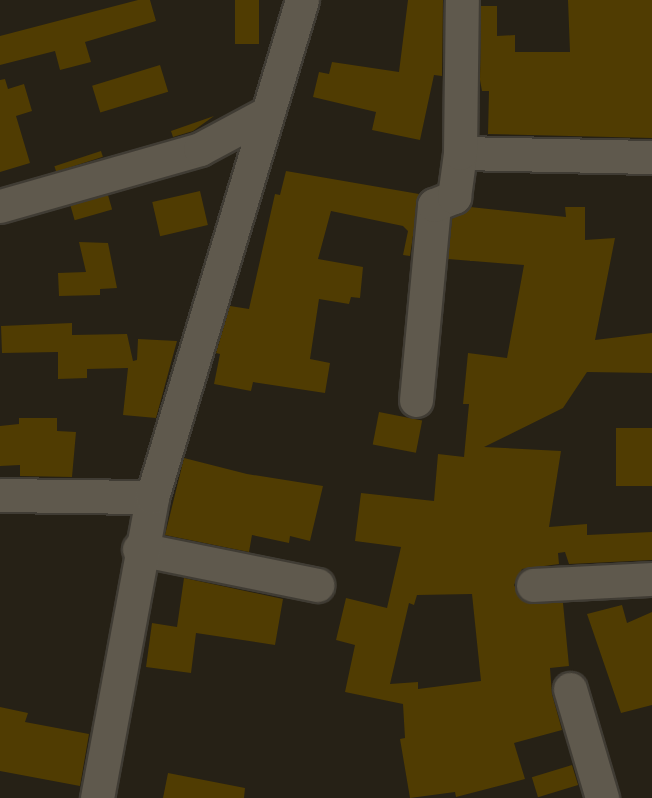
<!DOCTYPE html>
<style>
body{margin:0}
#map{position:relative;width:652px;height:798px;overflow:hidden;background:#262116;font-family:Mulish,sans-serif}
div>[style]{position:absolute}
.building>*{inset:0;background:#503c02;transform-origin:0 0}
.roads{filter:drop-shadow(2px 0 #403c34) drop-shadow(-2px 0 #403c34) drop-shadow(0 2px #403c34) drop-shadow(0 -2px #403c34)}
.minor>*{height:33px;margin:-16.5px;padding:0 16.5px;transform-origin:16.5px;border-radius:16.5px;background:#5f594d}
span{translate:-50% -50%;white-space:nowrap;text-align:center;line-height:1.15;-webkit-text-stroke:7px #262116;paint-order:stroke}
</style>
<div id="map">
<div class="building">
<div style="clip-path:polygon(138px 0,150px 0,156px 21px,85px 42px,91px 62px,60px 70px,55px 51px,0 65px,0 36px)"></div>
<div style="left:235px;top:0;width:24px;height:44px"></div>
<div style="clip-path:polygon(408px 0,443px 0,442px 76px,434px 75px,420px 140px,372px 130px,376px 112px,313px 97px,319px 72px,329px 74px,332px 62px,399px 72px)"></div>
<div style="clip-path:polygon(568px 0,652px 0,652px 138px,488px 134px,489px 91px,482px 91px,480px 80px,481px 6px,497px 6px,497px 36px,515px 35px,515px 52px,570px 52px)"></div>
<div style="left:160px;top:65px;width:28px;height:71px;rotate:73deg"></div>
<div style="clip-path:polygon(5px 79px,8px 89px,24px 84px,32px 111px,16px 116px,30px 163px,0 172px,0 80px)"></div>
<div style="clip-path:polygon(214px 116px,193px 131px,173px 137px,171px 131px)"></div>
<div style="left:101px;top:151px;width:6px;height:49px;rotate:72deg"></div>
<div style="clip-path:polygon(286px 171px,419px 194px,410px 256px,403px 255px,408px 231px,403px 226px,331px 211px,318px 259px,363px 267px,360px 298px,351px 297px,349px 304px,319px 299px,310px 359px,330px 363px,325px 393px,253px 382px,251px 391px,214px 384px,220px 354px,216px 353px,230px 306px,249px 309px,275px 194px,280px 195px)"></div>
<div style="left:200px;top:191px;width:35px;height:49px;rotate:77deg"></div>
<div style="left:108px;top:195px;width:15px;height:39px;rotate:74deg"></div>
<div style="clip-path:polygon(evenodd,470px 207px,566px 217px,565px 207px,585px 207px,585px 240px,615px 238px,595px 340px,652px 333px,652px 373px,587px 372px,563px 408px,484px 447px,561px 451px,549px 527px,587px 524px,587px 535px,652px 532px,652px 560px,569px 564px,565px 552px,558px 553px,559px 564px,522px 569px,514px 585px,524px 602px,563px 603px,569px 666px,550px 668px,552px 694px,562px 730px,514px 743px,525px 779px,456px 797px,455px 792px,410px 798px,400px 739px,405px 738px,403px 704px,345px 692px,355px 645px,336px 640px,346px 598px,387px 608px,401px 547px,355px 541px,361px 493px,434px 501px,438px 454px,464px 457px,469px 404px,463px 404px,468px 353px,507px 358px,524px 265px,448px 259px,452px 219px,470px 207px,472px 594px,481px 681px,418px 689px,418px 682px,390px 684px,409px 603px,414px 605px,417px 595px,472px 594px)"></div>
<div style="clip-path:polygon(79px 242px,108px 243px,117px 288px,100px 289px,100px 295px,59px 296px,58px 273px,86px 272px)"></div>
<div style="clip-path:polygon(72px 323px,72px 335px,127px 334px,133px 361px,137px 360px,138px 339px,177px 341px,156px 418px,123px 415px,128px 368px,87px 369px,87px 378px,58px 379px,58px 352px,2px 353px,1px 326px)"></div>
<div style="left:379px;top:412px;width:44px;height:33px;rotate:11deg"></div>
<div style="clip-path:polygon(19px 418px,57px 418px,57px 431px,76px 432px,72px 477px,20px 476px,20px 465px,0 466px,0 426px,19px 424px)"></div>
<div style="left:652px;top:428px;width:58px;height:36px;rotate:90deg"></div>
<div style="clip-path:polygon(184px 458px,247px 474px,323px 486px,310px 541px,290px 536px,289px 543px,252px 535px,249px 552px,165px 535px)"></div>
<div style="clip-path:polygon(184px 578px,283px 599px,275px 645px,196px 633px,191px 673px,146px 667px,152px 623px,177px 627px)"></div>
<div style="clip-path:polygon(622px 605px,627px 623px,652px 612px,652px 705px,621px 713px,587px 614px)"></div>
<div style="clip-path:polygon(0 707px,28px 713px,25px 722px,89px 734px,80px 786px,0 771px)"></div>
<div style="left:572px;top:765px;width:21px;height:42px;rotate:73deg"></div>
<div style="clip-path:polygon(168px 773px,245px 788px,244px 798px,163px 798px)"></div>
</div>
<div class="roads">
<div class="minor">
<div style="left:460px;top:153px;width:192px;rotate:1.2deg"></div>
<div style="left:0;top:206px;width:208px;rotate:-15.9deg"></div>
<div style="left:200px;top:149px;width:74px;rotate:-28.3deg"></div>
<div style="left:416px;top:400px;width:196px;rotate:-84.7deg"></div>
<div style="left:434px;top:205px;width:22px;rotate:-22deg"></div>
<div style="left:454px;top:197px;width:44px;rotate:-82.2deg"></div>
<div style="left:460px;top:153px;width:153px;rotate:-89.3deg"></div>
<div style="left:0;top:495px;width:152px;rotate:0.8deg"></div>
<div style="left:139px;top:549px;width:182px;rotate:11.4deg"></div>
<div style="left:533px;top:585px;width:119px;rotate:-2.9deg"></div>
<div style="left:570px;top:689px;width:114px;rotate:73.6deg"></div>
<div style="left:97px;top:798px;width:306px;rotate:-79.6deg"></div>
<div style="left:152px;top:497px;width:519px;rotate:-73.21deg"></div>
</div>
</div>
</div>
